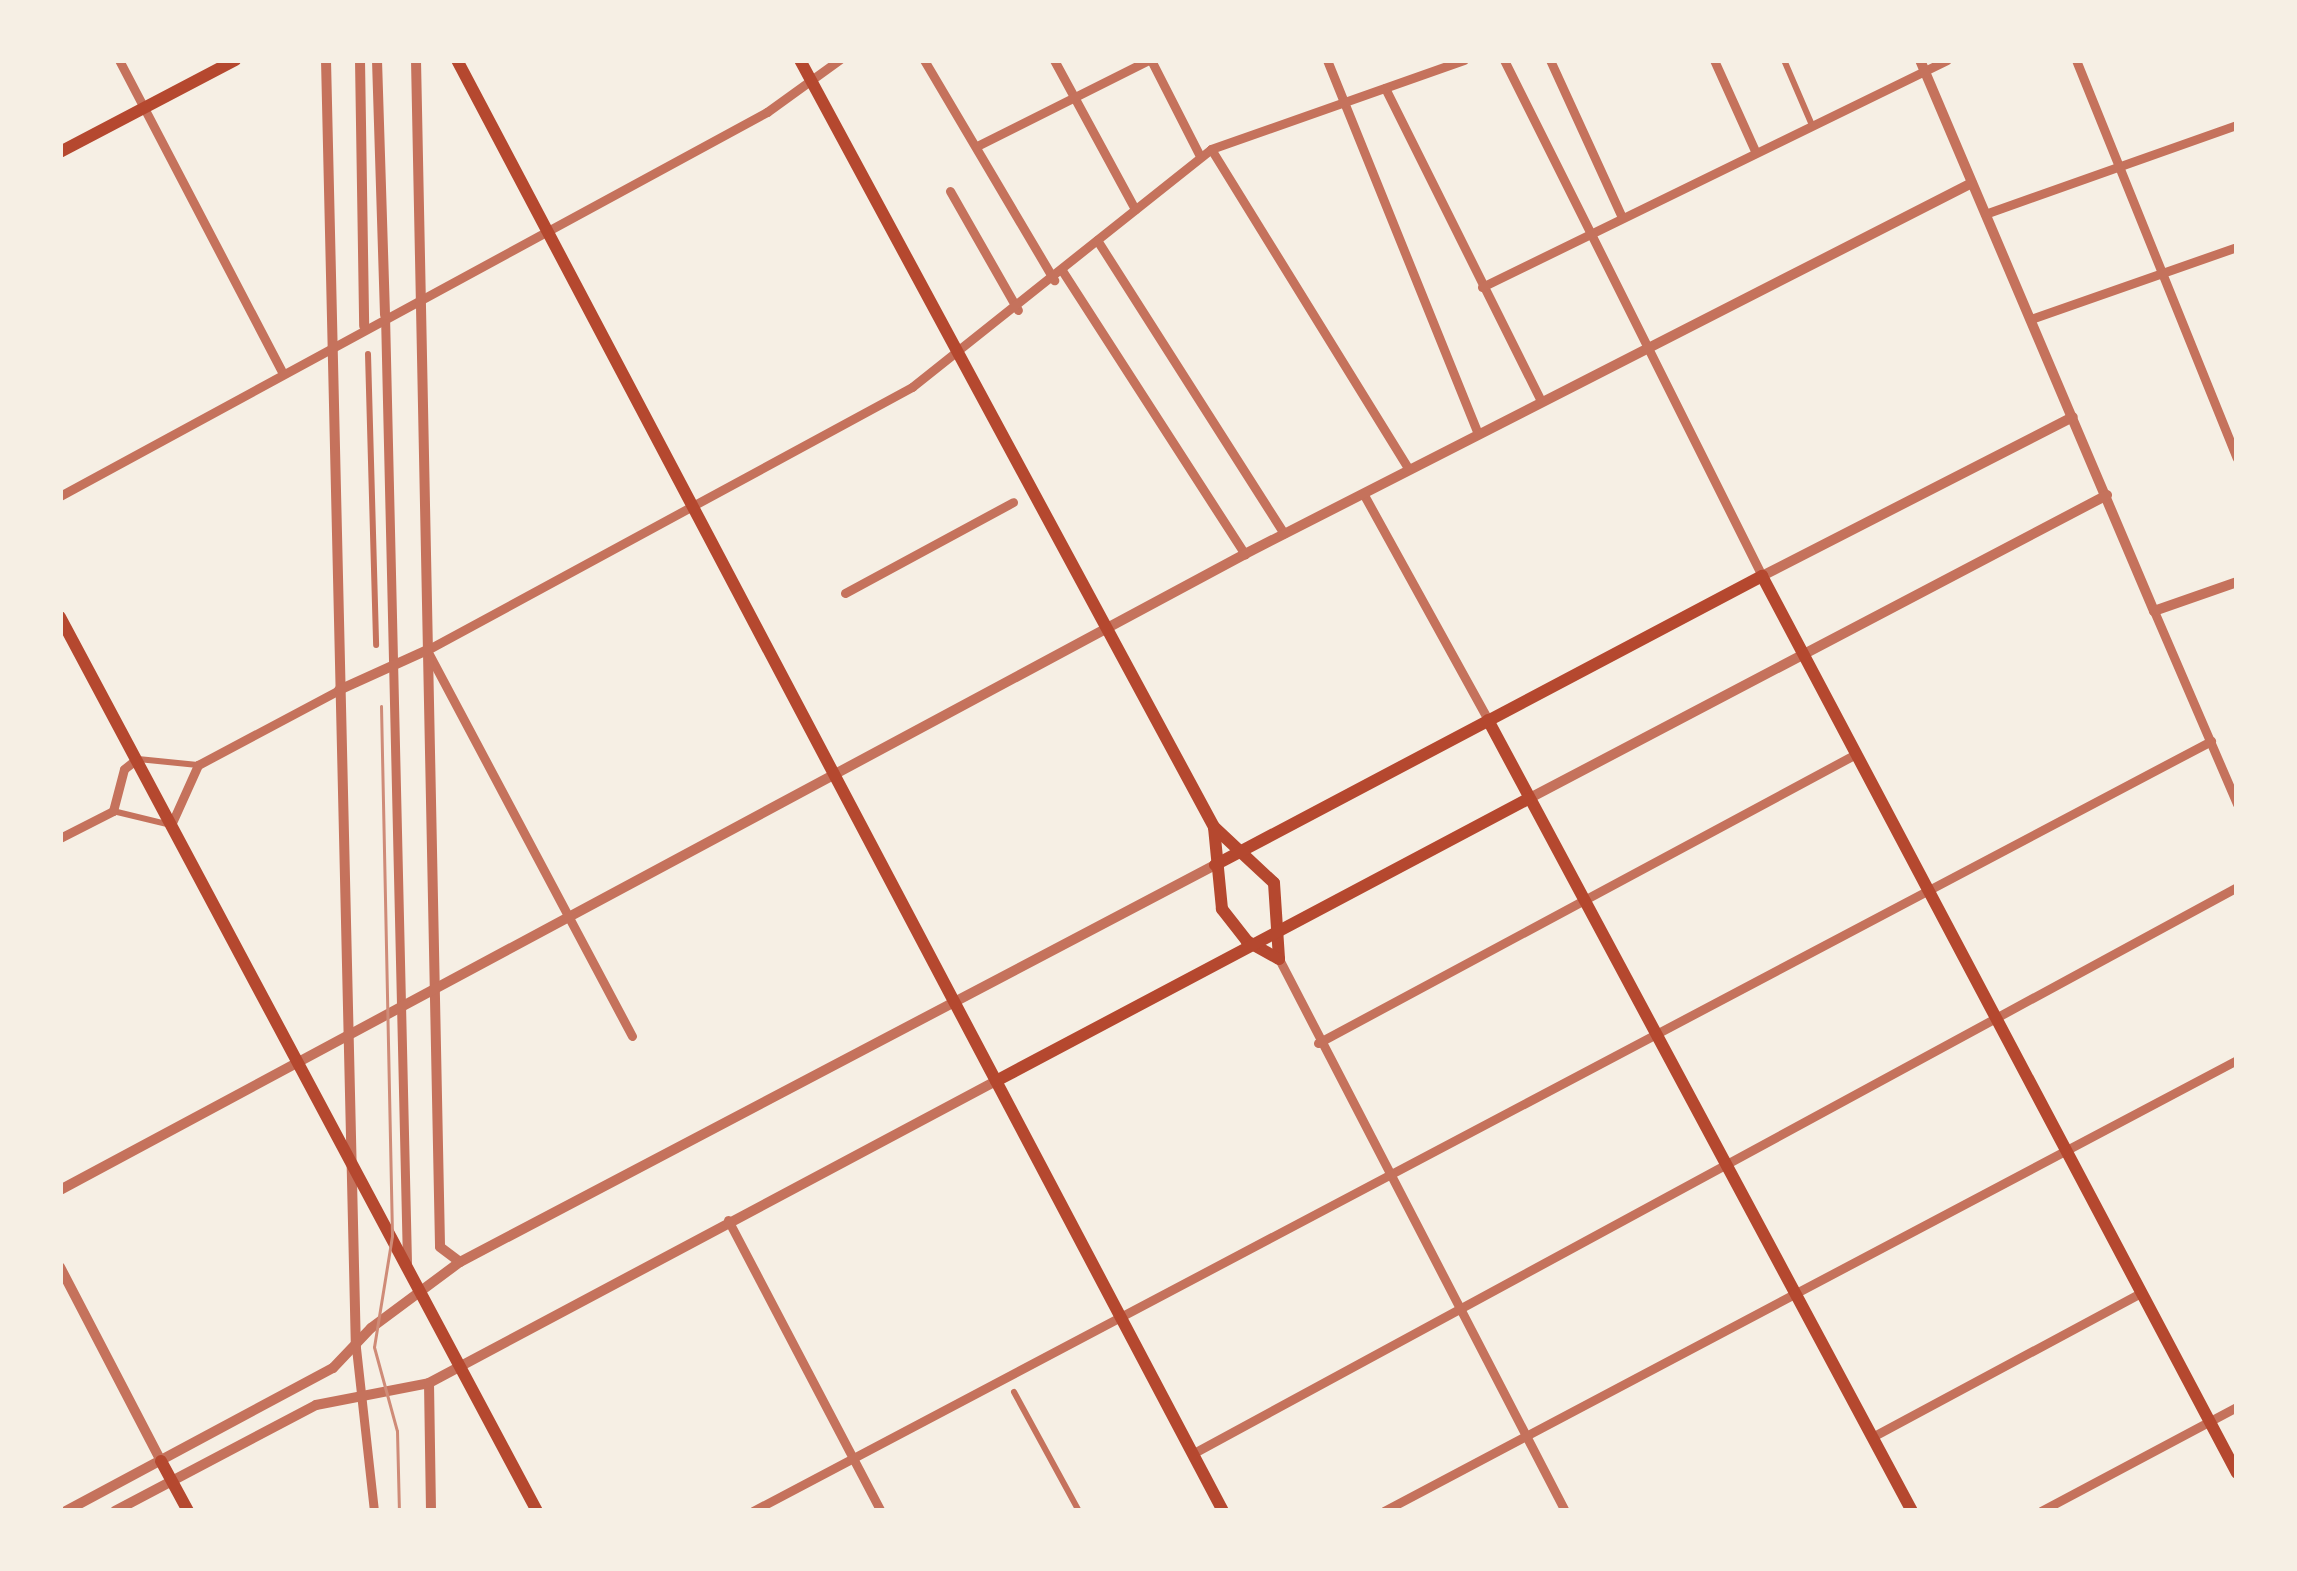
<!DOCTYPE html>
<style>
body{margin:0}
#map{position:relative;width:2297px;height:1571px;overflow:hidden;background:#f6efe4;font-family:Spectral,serif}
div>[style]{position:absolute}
.pedestrian>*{height:6px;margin:-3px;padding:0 3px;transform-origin:3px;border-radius:3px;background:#c5725c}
.minor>*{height:9px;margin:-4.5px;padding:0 4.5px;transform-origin:4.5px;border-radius:4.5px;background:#c5725c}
.tertiary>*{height:10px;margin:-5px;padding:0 5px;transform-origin:5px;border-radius:5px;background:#c5725c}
.secondary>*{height:12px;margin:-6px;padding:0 6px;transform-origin:6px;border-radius:6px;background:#b5482f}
.tram>*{height:3px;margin:-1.5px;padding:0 1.5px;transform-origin:1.5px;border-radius:1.5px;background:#cf8b77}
span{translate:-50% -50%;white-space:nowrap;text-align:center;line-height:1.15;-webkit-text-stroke:10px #f6efe4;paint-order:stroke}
.frame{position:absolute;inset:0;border:63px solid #f6efe4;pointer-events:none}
</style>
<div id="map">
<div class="pedestrian">
<div style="left:1784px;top:60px;width:71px;rotate:66.7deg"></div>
<div style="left:368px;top:354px;width:291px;rotate:88.4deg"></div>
<div style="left:138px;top:759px;width:60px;rotate:5.7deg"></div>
<div style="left:113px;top:811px;width:60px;rotate:13.6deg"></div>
<div style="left:1014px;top:1392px;width:136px;rotate:61.4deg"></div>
</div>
<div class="minor">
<div style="left:119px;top:60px;width:350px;rotate:62.4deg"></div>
<div style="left:924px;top:60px;width:256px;rotate:59.4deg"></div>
<div style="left:1054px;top:60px;width:170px;rotate:61.5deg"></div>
<div style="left:1151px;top:60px;width:108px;rotate:63deg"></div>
<div style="left:1327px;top:60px;width:402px;rotate:68deg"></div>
<div style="left:1504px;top:60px;width:577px;rotate:63.43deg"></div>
<div style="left:1550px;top:60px;width:173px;rotate:65.4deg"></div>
<div style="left:1714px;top:60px;width:100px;rotate:65.7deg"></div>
<div style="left:2076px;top:60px;width:429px;rotate:68deg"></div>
<div style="left:1385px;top:88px;width:350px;rotate:63.5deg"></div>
<div style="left:977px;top:146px;width:192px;rotate:-26.6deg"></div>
<div style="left:1211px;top:149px;width:376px;rotate:58.3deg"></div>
<div style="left:950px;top:191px;width:137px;rotate:60.3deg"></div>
<div style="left:1985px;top:214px;width:267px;rotate:-19.5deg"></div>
<div style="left:1097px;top:240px;width:348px;rotate:57.5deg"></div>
<div style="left:1063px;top:272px;width:336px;rotate:57.2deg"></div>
<div style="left:1482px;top:287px;width:517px;rotate:-26.02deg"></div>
<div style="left:385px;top:315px;width:948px;rotate:88.67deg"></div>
<div style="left:2031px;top:319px;width:218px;rotate:-19.3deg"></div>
<div style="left:1364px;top:495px;width:257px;rotate:61.1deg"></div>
<div style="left:60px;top:496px;width:805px;rotate:-28.51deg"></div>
<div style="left:767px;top:112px;width:89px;rotate:-35.8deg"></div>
<div style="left:845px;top:593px;width:191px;rotate:-28.4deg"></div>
<div style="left:2154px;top:611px;width:210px;rotate:66.7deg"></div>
<div style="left:171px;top:825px;width:66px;rotate:-65.8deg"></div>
<div style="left:198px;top:765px;width:160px;rotate:-28deg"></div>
<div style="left:60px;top:838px;width:59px;rotate:-27deg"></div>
<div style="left:113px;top:811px;width:43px;rotate:-75.3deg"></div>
<div style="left:124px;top:769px;width:16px;rotate:-38deg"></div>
<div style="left:1279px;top:959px;width:622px;rotate:62.61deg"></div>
<div style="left:632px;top:1036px;width:437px;rotate:-118deg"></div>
<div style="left:427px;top:650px;width:552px;rotate:-28.47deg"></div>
<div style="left:912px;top:387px;width:382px;rotate:-38.5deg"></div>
<div style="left:1211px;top:149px;width:268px;rotate:-19.4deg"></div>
<div style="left:1318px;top:1043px;width:608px;rotate:-28.25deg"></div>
<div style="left:728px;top:1220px;width:329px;rotate:62.3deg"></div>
<div style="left:356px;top:1348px;width:164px;rotate:83.7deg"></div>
<div style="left:1874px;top:1436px;width:303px;rotate:-28.2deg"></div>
<div style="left:1192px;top:1454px;width:1189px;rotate:-28.48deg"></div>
<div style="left:753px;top:1511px;width:1649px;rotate:-27.84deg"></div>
<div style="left:1384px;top:1511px;width:965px;rotate:-27.87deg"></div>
<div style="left:2041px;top:1511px;width:222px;rotate:-28deg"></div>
</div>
<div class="tertiary">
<div style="left:326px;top:60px;width:1288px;rotate:88.67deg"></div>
<div style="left:360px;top:60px;width:266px;rotate:89.1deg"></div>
<div style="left:377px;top:60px;width:255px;rotate:88.2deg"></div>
<div style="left:416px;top:60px;width:1187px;rotate:88.84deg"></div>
<div style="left:440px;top:1247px;width:25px;rotate:37deg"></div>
<div style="left:1920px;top:60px;width:599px;rotate:66.99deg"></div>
<div style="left:2154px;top:611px;width:88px;rotate:-19.3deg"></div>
<div style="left:1762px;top:576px;width:349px;rotate:-27.1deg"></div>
<div style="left:339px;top:690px;width:97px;rotate:-24.4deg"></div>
<div style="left:1528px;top:799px;width:654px;rotate:-27.7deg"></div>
<div style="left:60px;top:1190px;width:1345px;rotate:-28.22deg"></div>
<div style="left:1245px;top:554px;width:816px;rotate:-27.04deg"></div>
<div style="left:60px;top:1267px;width:219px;rotate:62.5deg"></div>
<div style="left:429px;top:1383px;width:128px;rotate:89.1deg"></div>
<div style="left:66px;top:1511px;width:303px;rotate:-28.2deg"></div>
<div style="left:333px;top:1368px;width:55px;rotate:-46.5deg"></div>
<div style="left:371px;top:1328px;width:111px;rotate:-36.6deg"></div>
<div style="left:460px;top:1262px;width:853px;rotate:-27.74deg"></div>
<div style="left:115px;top:1511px;width:227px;rotate:-27.8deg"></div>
<div style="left:316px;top:1405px;width:115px;rotate:-11deg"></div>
<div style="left:429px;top:1383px;width:642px;rotate:-28.04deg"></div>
</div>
<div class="secondary">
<div style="left:457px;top:60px;width:1641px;rotate:62.17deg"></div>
<div style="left:800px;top:60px;width:872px;rotate:61.64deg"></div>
<div style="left:1214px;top:827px;width:82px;rotate:43deg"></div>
<div style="left:1274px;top:883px;width:76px;rotate:86.2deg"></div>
<div style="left:1279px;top:959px;width:37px;rotate:-151deg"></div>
<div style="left:1247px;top:941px;width:41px;rotate:-128deg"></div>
<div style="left:1222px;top:909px;width:82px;rotate:-95.6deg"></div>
<div style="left:60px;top:152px;width:198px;rotate:-27.7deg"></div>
<div style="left:60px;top:617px;width:1013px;rotate:61.92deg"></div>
<div style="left:1488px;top:720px;width:897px;rotate:61.81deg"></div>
<div style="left:1215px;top:865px;width:619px;rotate:-27.85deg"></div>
<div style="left:1762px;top:576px;width:1015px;rotate:62.1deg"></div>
<div style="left:996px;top:1081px;width:602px;rotate:-27.93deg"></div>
<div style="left:161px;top:1461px;width:57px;rotate:61.6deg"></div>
</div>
<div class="tram">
<div style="left:381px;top:706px;width:530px;rotate:88.81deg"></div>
<div style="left:392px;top:1236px;width:112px;rotate:99.2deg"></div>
<div style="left:374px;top:1347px;width:87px;rotate:74.7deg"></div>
<div style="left:397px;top:1431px;width:80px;rotate:88.6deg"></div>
</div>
<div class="frame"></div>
</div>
